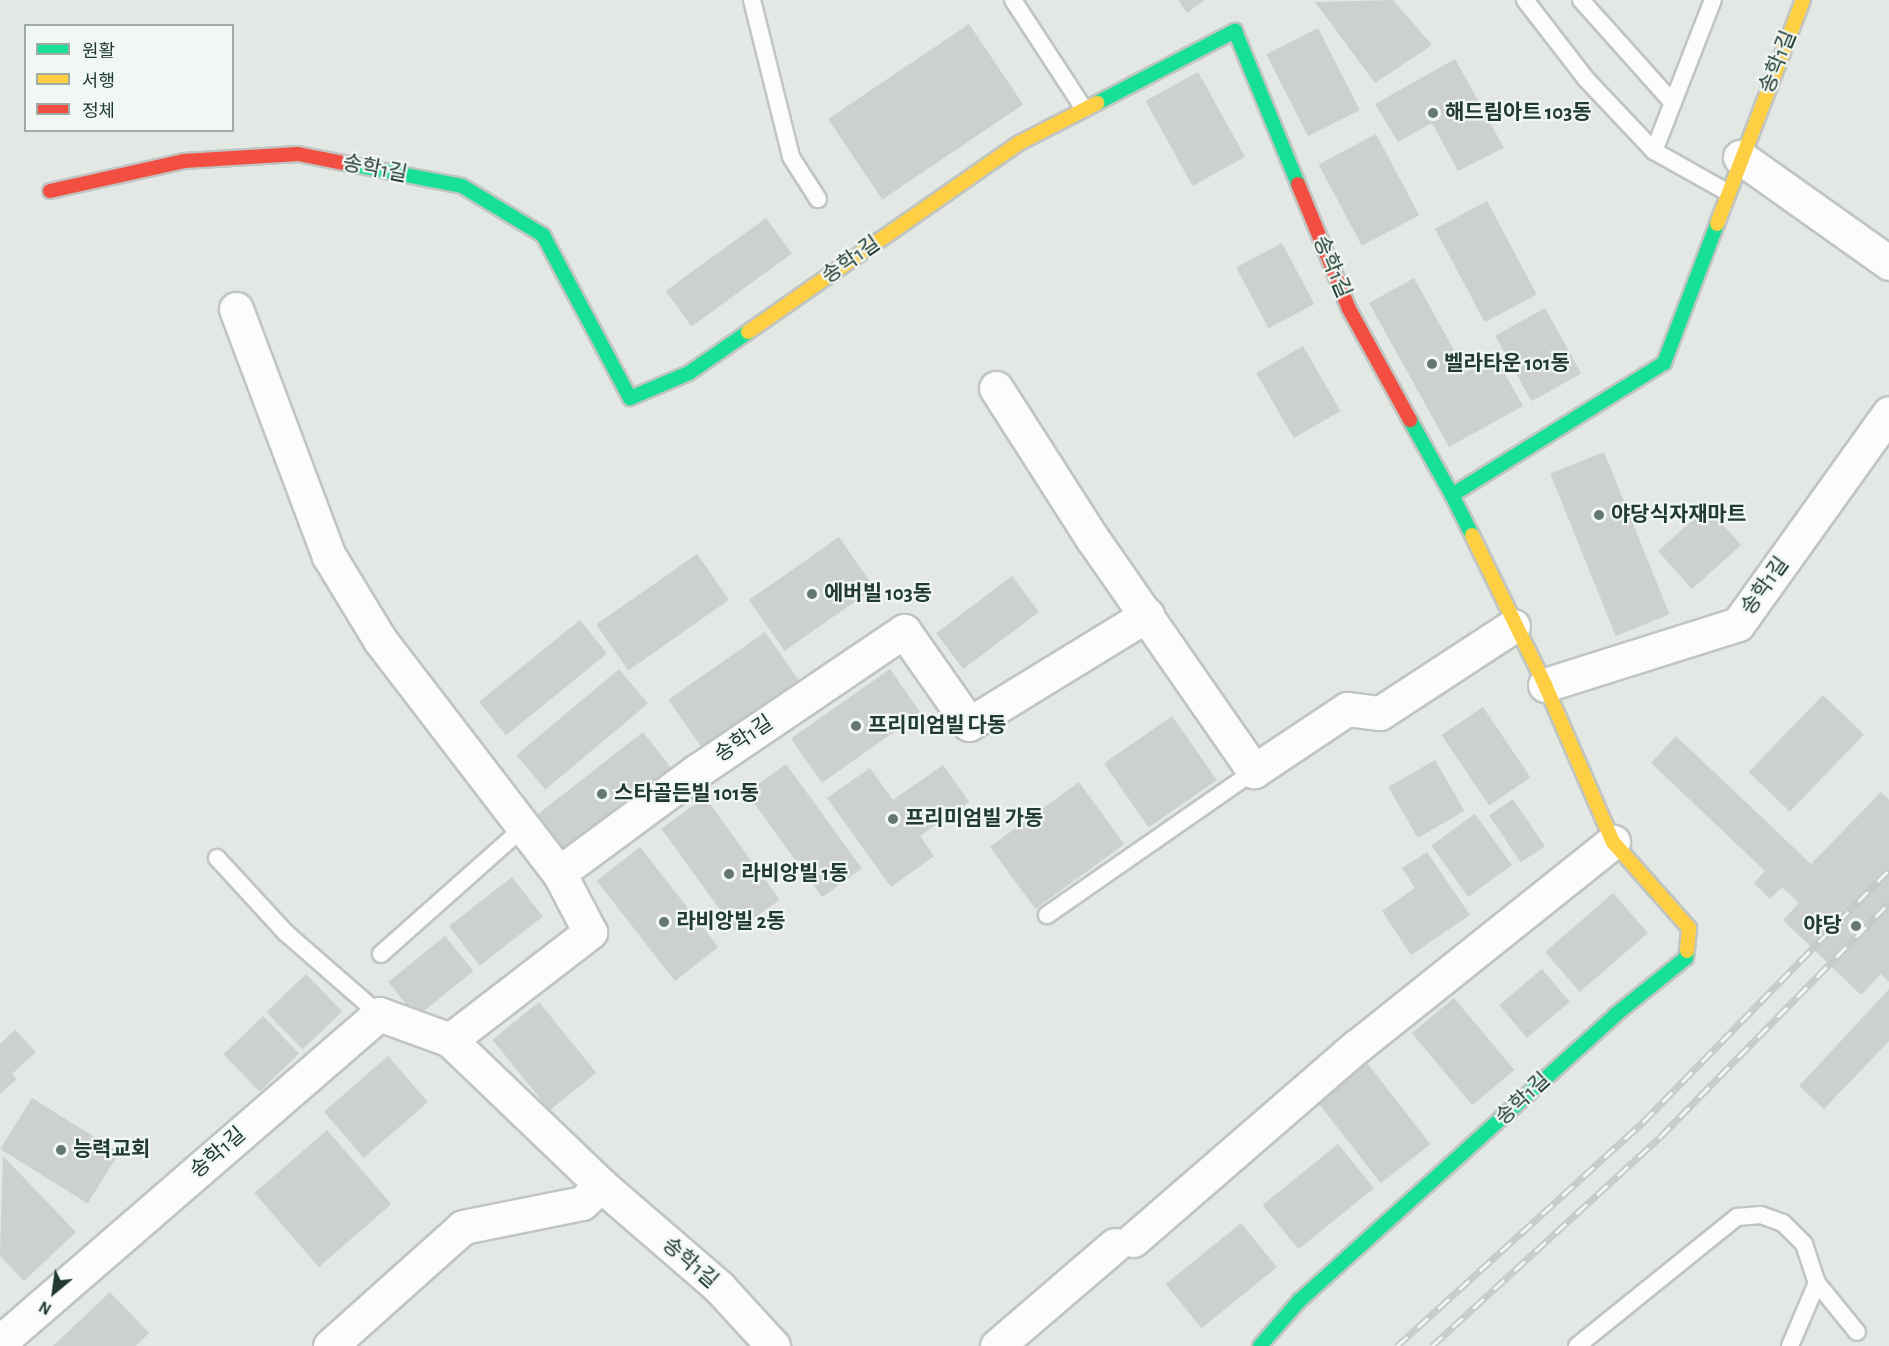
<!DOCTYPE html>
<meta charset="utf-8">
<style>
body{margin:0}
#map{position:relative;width:1889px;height:1346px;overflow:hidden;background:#e3e8e5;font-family:"Alegreya Sans","Noto Sans KR",sans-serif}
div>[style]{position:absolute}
.building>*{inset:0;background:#ccd1ce;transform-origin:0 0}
.roads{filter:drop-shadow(2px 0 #c0c5c2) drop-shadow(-2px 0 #c0c5c2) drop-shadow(0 2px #c0c5c2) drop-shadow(0 -2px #c0c5c2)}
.lane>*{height:16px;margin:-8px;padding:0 8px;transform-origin:8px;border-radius:8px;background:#fbfcfb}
.street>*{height:33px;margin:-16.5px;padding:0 16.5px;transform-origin:16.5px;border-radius:16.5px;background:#fbfcfb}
.fast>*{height:14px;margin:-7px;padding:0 7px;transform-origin:7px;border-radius:7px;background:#16e098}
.slow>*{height:14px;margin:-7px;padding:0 7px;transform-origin:7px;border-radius:7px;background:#ffcf43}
.jam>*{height:14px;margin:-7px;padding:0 7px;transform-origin:7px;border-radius:7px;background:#f24e42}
.rail>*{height:7px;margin-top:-3.5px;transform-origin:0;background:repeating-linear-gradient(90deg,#f1f7f3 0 14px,#c6cac9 0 28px);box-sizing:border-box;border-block:2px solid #c6cac9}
.dots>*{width:16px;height:16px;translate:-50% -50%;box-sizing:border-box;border:3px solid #f1f7f3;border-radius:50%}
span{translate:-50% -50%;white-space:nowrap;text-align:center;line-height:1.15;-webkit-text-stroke:4.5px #f1f7f3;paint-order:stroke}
.street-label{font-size:21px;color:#213b31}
.poi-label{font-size:21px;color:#213b31;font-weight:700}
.left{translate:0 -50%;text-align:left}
.right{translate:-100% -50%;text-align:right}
.legend{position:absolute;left:24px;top:24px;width:210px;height:108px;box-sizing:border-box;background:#f1f7f3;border:2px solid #9eaca5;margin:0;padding:8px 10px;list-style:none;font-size:18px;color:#213b31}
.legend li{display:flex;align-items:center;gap:12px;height:30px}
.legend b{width:30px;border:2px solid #9eaca5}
.north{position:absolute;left:24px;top:1262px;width:60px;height:60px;-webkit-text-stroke:4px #f1f7f3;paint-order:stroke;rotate:209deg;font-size:16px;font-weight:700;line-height:24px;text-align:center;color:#213b31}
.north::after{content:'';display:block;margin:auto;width:21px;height:27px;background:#213b31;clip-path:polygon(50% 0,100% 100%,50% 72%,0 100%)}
</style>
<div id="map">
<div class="building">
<div style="clip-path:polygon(1178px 0,1205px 0,1187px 13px)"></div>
<div style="clip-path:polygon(1393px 0,1432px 45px,1375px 83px,1315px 2px)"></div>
<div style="left:969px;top:24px;width:97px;height:170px;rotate:56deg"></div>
<div style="left:1318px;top:28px;width:92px;height:58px;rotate:63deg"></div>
<div style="clip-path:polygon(1455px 59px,1504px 148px,1458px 171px,1432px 123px,1398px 142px,1375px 104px)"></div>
<div style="left:1198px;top:72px;width:97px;height:60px;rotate:61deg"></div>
<div style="left:1376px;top:134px;width:92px;height:65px;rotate:62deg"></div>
<div style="left:1487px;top:201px;width:106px;height:59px;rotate:62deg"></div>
<div style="left:766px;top:218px;width:44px;height:124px;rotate:54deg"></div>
<div style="left:1282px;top:243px;width:69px;height:52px;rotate:62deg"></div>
<div style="clip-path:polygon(1414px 278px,1466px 372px,1495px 356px,1523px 406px,1449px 447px,1369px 303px)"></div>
<div style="left:1545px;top:308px;width:75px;height:57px;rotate:61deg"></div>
<div style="left:1303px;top:346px;width:75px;height:54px;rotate:60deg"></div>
<div style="left:1604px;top:452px;width:175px;height:58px;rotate:68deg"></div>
<div style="left:1707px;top:507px;width:51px;height:66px;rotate:48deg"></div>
<div style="left:839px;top:537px;width:62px;height:110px;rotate:55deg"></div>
<div style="left:697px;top:554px;width:56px;height:123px;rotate:55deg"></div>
<div style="left:1012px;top:576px;width:45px;height:95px;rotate:53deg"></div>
<div style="left:580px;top:620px;width:43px;height:130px;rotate:51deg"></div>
<div style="left:765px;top:632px;width:61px;height:118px;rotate:55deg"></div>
<div style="left:619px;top:669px;width:45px;height:134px;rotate:50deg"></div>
<div style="left:890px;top:669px;width:54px;height:121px;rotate:55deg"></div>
<div style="left:1823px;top:695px;width:57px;height:107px;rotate:44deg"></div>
<div style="left:1483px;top:707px;width:85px;height:50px;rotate:56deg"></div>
<div style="left:1172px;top:716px;width:78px;height:83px;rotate:55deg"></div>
<div style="left:643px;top:732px;width:47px;height:141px;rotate:52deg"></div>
<div style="clip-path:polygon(1676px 736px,1811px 864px,1881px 792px,1889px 800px,1889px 982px,1881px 974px,1861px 995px,1783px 920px,1799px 903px,1782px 887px,1770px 899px,1754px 883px,1765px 871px,1651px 763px)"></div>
<div style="left:1435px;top:760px;width:59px;height:54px;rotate:60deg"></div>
<div style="left:786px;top:764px;width:129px;height:49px;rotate:54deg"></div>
<div style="clip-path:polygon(943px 765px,969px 802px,920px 836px,934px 856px,891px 887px,827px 798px,870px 768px,893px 800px)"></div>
<div style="left:1079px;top:782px;width:77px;height:110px;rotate:54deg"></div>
<div style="left:705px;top:797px;width:127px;height:54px;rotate:54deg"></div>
<div style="left:1513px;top:799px;width:57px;height:29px;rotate:56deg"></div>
<div style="left:1475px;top:814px;width:63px;height:54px;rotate:54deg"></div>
<div style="left:640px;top:847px;width:127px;height:55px;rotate:52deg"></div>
<div style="clip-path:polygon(1427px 852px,1470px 915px,1411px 955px,1382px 911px,1415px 888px,1402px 868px)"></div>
<div style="left:512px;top:877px;width:50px;height:80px;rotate:52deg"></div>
<div style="left:1613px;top:893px;width:53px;height:90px;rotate:49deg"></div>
<div style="left:445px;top:936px;width:45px;height:73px;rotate:51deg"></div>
<div style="left:1542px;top:969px;width:43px;height:56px;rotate:50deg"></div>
<div style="left:306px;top:974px;width:52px;height:55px;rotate:46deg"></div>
<div style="clip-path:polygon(1889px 989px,1889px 1041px,1824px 1109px,1799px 1086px)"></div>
<div style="left:1454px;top:998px;width:94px;height:55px;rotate:50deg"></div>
<div style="left:539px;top:1002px;width:91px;height:60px;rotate:51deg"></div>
<div style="left:263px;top:1016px;width:52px;height:55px;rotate:46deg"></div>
<div style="clip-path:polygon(15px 1030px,36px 1052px,12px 1074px,17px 1079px,0 1094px,0 1044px)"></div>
<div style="left:388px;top:1056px;width:61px;height:85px;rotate:49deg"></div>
<div style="left:1367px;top:1063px;width:103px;height:63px;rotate:52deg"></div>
<div style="left:32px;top:1098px;width:103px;height:60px;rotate:32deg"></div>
<div style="left:327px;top:1130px;width:98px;height:96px;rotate:49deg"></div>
<div style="left:1338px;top:1144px;width:57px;height:97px;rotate:51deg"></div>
<div style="clip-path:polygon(3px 1156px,76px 1232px,24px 1281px,0 1256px)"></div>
<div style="left:1241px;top:1223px;width:57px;height:97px;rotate:51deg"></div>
<div style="clip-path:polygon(110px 1292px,149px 1333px,136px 1346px,53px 1346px)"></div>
</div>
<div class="roads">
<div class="lane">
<div style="left:752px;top:0;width:162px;rotate:76deg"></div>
<div style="left:791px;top:157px;width:50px;rotate:57.3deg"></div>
<div style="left:1013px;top:0;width:130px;rotate:56.9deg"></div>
<div style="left:1525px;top:0;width:100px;rotate:52.3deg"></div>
<div style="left:1586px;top:79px;width:99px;rotate:46.6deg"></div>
<div style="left:1654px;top:151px;width:84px;rotate:29.3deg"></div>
<div style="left:1581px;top:0;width:138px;rotate:48.2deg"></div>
<div style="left:1654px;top:151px;width:162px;rotate:-68.7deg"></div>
<div style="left:217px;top:858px;width:102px;rotate:47.4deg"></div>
<div style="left:286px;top:933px;width:123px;rotate:41.1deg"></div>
<div style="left:1047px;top:915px;width:252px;rotate:-34.8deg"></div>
<div style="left:381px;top:954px;width:191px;rotate:-41.6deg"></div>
<div style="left:1817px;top:1283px;width:63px;rotate:50.8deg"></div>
<div style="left:1577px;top:1346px;width:206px;rotate:-38.9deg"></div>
<div style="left:1737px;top:1217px;width:24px;rotate:-5deg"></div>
<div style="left:1761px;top:1215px;width:23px;rotate:20deg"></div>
<div style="left:1783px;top:1223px;width:30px;rotate:45deg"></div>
<div style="left:1804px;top:1244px;width:41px;rotate:71.6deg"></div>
<div style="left:1817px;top:1283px;width:69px;rotate:113.2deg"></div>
</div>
<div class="street">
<div style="left:1740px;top:157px;width:183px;rotate:35.4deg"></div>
<div style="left:236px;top:309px;width:264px;rotate:69.4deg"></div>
<div style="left:329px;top:556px;width:98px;rotate:58.7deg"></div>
<div style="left:380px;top:640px;width:294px;rotate:52.5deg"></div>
<div style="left:996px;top:388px;width:178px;rotate:57.4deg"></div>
<div style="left:1092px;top:538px;width:284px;rotate:55.2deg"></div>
<div style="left:1254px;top:771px;width:112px;rotate:-33.7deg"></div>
<div style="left:1347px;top:709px;width:33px;rotate:7deg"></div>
<div style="left:1380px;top:713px;width:159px;rotate:-33.2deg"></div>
<div style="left:1545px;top:685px;width:202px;rotate:-17.5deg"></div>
<div style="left:1738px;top:624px;width:259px;rotate:-54.4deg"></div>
<div style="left:450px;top:1040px;width:209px;rotate:43.8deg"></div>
<div style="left:601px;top:1185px;width:156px;rotate:40.8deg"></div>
<div style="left:719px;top:1287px;width:80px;rotate:47.5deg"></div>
<div style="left:1133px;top:1240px;width:295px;rotate:-40.9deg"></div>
<div style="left:1356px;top:1047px;width:329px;rotate:-38.6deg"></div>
<div style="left:0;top:1342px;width:501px;rotate:-40.87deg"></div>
<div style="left:379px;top:1014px;width:76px;rotate:20.1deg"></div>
<div style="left:450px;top:1040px;width:177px;rotate:-37.6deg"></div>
<div style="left:590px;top:932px;width:67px;rotate:-117.7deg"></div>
<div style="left:559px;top:873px;width:172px;rotate:-36.5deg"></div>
<div style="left:697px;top:771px;width:250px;rotate:-34.1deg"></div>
<div style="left:904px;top:631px;width:113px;rotate:55deg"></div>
<div style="left:969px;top:724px;width:209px;rotate:-31.5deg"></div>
<div style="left:330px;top:1346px;width:178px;rotate:-41.8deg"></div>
<div style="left:463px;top:1227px;width:121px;rotate:-11.4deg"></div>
<div style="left:582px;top:1203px;width:26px;rotate:-43deg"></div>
<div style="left:997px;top:1346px;width:155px;rotate:-40.6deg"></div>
</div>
<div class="fast">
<div style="left:1097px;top:103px;width:156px;rotate:-27.6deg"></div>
<div style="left:1235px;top:31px;width:165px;rotate:67.6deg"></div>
<div style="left:344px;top:163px;width:120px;rotate:11deg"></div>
<div style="left:462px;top:186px;width:95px;rotate:31.2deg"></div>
<div style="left:543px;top:235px;width:185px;rotate:61.9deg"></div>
<div style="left:630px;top:398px;width:64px;rotate:-23deg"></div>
<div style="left:689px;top:373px;width:72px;rotate:-34.8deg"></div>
<div style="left:1410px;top:420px;width:86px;rotate:60.8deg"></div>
<div style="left:1472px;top:535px;width:45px;rotate:-116.6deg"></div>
<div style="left:1452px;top:495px;width:250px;rotate:-31.9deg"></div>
<div style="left:1664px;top:363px;width:149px;rotate:-69.1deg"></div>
<div style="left:1260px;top:1346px;width:60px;rotate:-49.1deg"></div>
<div style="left:1299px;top:1301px;width:426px;rotate:-42.1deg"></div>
<div style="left:1615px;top:1015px;width:91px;rotate:-38.8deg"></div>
<div style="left:1686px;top:958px;width:7px;rotate:-82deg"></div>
</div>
<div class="slow">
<div style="left:1717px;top:224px;width:240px;rotate:-69deg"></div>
<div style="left:748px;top:332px;width:330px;rotate:-34.9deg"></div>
<div style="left:1019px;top:143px;width:88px;rotate:-27.1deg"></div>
<div style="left:1472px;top:535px;width:167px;rotate:64deg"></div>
<div style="left:1545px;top:685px;width:171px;rotate:66.6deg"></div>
<div style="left:1613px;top:842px;width:115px;rotate:48.5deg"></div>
<div style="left:1689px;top:928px;width:23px;rotate:95deg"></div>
</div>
<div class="jam">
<div style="left:1298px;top:184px;width:135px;rotate:67.8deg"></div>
<div style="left:1349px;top:309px;width:127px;rotate:61.2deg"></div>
<div style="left:50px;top:191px;width:137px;rotate:-12.6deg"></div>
<div style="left:184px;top:161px;width:114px;rotate:-3.5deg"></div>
<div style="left:298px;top:154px;width:47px;rotate:11.1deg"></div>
</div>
</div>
<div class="rail">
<div style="left:1397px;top:1346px;width:333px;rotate:-42.3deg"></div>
<div style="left:1643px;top:1122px;width:352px;rotate:-45.7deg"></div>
<div style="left:1432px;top:1346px;width:309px;rotate:-42.5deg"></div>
<div style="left:1660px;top:1137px;width:327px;rotate:-45.6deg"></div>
</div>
<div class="dots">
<div style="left:1433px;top:113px;background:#657870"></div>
<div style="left:1432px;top:364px;background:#657870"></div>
<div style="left:1599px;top:515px;background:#657870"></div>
<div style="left:812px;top:594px;background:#657870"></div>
<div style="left:856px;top:726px;background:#657870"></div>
<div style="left:602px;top:794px;background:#657870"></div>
<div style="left:893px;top:819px;background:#657870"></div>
<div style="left:729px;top:874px;background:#657870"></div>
<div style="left:664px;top:922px;background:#657870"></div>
<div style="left:1856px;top:926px;background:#657870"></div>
<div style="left:61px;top:1150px;background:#657870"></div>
</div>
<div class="street-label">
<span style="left:1778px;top:62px;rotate:-68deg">송학1길</span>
<span style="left:375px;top:169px;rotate:11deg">송학1길</span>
<span style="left:851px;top:260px;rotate:-35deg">송학1길</span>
<span style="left:1332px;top:267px;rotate:67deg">송학1길</span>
<span style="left:1765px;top:586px;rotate:-54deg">송학1길</span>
<span style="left:744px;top:739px;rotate:-34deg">송학1길</span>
<span style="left:1523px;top:1099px;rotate:-43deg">송학1길</span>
<span style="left:218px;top:1153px;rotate:-41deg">송학1길</span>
<span style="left:690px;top:1263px;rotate:41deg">송학1길</span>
</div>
<div class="poi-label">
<span class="left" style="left:1445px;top:113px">해드림아트 103동</span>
<span class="left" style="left:1444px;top:364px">벨라타운 101동</span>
<span class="left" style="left:1611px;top:515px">야당식자재마트</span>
<span class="left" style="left:824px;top:594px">에버빌 103동</span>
<span class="left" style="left:868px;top:726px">프리미엄빌 다동</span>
<span class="left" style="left:614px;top:794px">스타골든빌 101동</span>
<span class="left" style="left:905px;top:819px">프리미엄빌 가동</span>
<span class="left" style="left:741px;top:874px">라비앙빌 1동</span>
<span class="left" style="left:676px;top:922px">라비앙빌 2동</span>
<span class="right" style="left:1842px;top:926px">야당</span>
<span class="left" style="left:73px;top:1150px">능력교회</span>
</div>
<ul class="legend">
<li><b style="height:8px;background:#16e098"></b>원활</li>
<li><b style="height:8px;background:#ffcf43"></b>서행</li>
<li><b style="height:8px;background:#f24e42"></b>정체</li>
</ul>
<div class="north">N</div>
</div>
